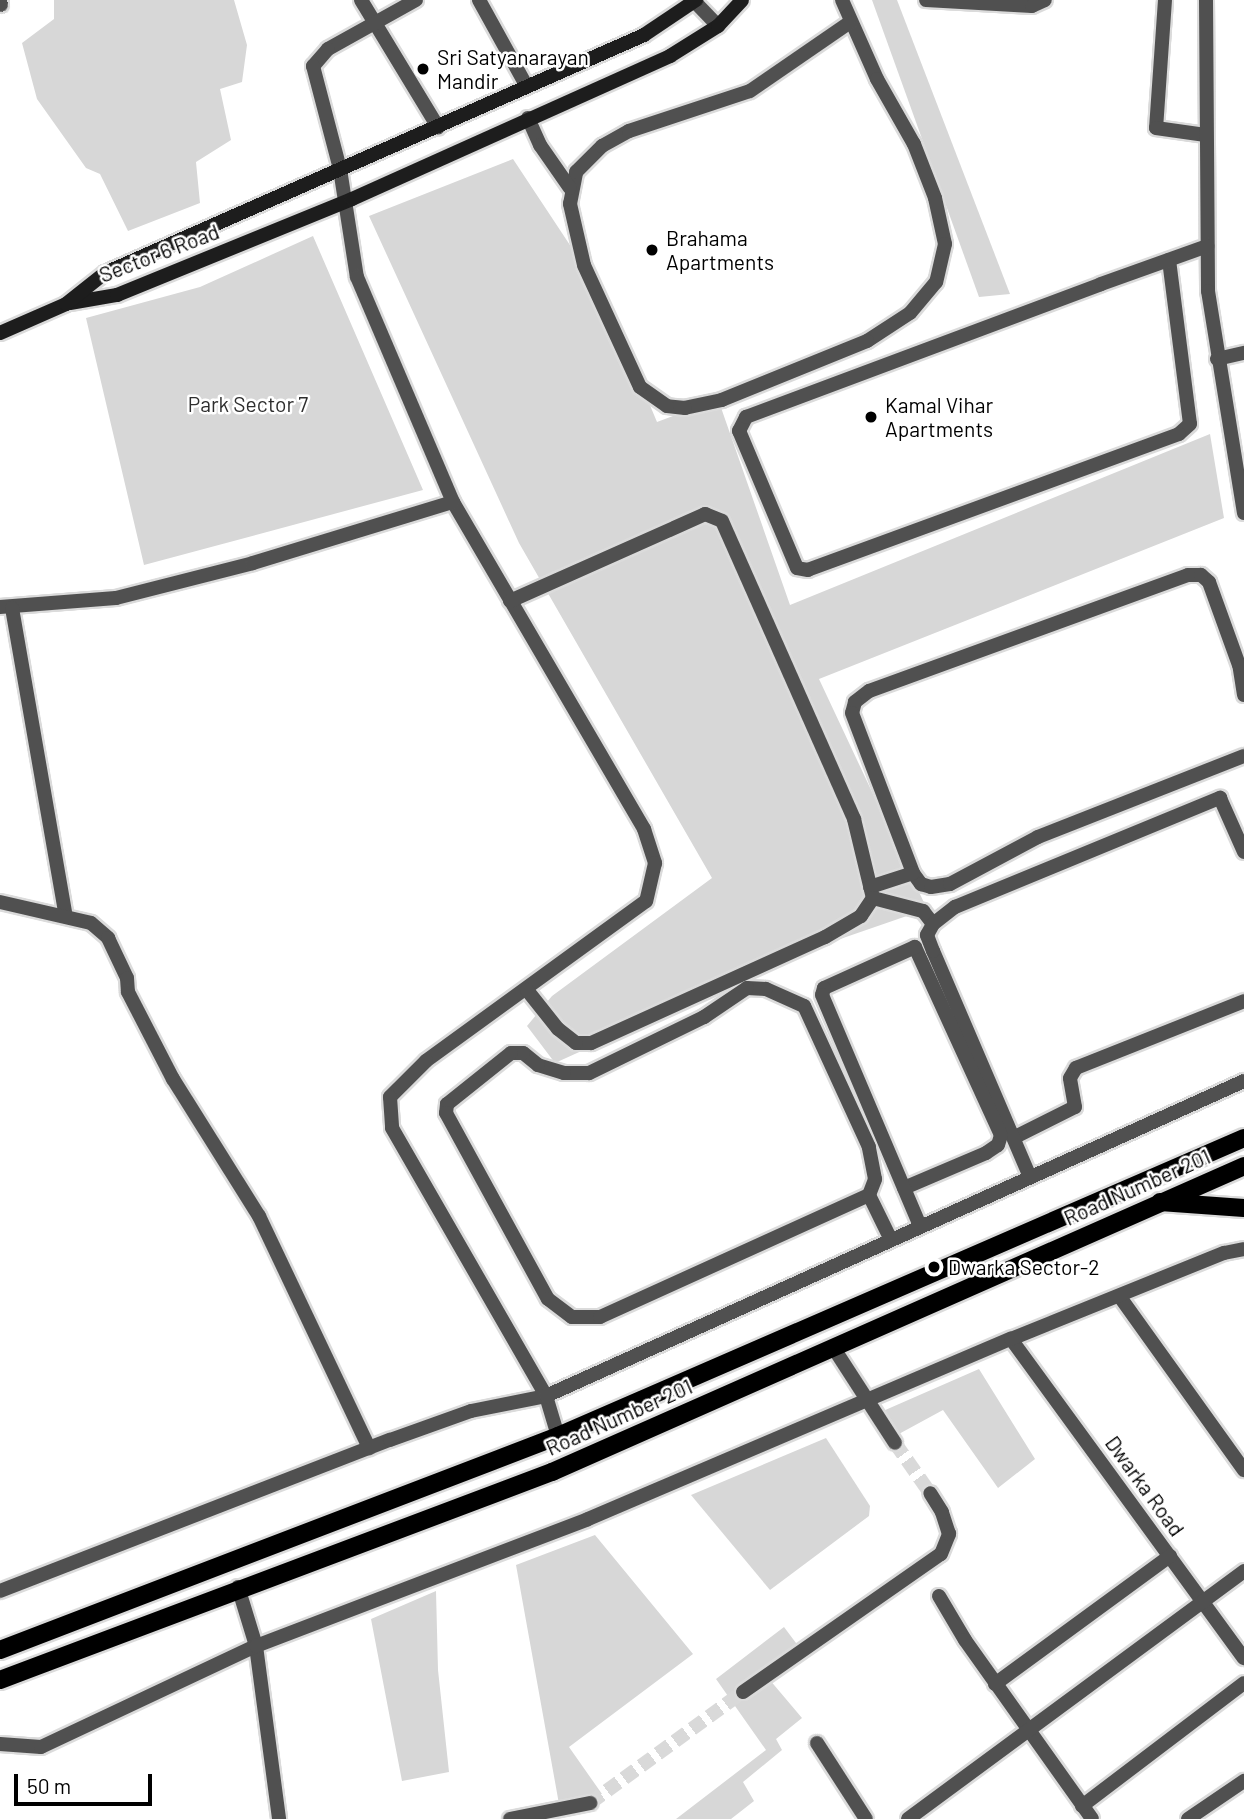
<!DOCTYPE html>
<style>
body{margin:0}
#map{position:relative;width:1244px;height:1819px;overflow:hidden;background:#fff;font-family:Barlow,sans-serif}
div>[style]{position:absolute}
.green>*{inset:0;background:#d7d7d7}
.street-tunnel>*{height:14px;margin-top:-7px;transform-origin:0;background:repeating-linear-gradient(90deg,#d9d9d9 0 14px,transparent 0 21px)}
.roads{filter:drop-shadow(2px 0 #dbdbdb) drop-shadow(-2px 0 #dbdbdb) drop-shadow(0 2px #dbdbdb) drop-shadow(0 -2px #dbdbdb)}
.street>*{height:14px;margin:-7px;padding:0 7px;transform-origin:7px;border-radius:7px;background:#505050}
.secondary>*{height:14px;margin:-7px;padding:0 7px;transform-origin:7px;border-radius:7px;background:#1d1d1d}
.primary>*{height:18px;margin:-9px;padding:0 9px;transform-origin:9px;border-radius:9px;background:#000}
.dots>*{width:19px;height:19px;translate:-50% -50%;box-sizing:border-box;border:4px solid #fff;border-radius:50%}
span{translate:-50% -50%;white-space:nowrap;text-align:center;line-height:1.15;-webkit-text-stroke:5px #fff;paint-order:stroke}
.poi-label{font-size:21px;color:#000}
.left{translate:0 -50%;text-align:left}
.street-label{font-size:21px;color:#000}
.park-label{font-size:21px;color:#2e2e2e}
.scale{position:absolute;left:14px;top:1774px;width:138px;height:32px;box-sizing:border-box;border:4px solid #000;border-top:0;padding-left:9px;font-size:21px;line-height:24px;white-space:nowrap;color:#000;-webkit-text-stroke:5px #fff;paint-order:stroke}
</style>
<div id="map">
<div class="green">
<div style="clip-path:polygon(54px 0,234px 0,247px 45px,242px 82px,220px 89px,231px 140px,196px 162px,200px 203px,128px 231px,100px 174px,86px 168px,37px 99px,22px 43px,54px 19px)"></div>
<div style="clip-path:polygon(872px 0,897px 0,1010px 294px,979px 297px)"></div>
<div style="clip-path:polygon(513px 159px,605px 298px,657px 422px,718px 399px,790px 605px,1210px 434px,1224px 518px,819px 679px,927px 909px,791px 956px,555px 1063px,527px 1026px,552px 996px,712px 878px,519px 543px,369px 216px)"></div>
<div style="clip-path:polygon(313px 236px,423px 490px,144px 565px,86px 318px,200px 287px)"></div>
<div style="clip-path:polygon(979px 1369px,1035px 1459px,998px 1488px,943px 1410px,897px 1435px,883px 1411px)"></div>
<div style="clip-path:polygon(826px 1438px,870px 1506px,869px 1516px,770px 1590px,691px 1495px)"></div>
<div style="clip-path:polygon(595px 1535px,693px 1654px,569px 1747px,602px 1794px,559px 1804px,516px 1565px)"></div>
<div style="clip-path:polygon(436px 1591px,438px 1670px,449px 1772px,402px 1781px,371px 1619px)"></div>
<div style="clip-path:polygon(784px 1627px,802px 1651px,769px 1679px,802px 1718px,776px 1739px,782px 1750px,743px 1782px,754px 1801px,731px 1819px,676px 1819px,766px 1750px,716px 1679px)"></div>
</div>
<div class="street-tunnel">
<div style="left:895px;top:1443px;width:61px;rotate:55deg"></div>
<div style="left:590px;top:1803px;width:189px;rotate:-36deg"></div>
</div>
<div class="roads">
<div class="street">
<div style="left:361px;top:0;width:149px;rotate:58.8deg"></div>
<div style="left:416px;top:0;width:101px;rotate:150.9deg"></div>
<div style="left:328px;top:49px;width:23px;rotate:131deg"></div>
<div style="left:313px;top:66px;width:106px;rotate:75.3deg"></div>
<div style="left:340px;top:169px;width:109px;rotate:81.1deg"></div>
<div style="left:357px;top:277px;width:245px;rotate:66.9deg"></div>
<div style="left:453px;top:502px;width:379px;rotate:59.7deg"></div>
<div style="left:644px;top:829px;width:36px;rotate:72deg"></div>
<div style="left:655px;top:863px;width:39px;rotate:103deg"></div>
<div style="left:646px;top:901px;width:272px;rotate:144deg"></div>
<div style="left:426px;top:1061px;width:51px;rotate:135deg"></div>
<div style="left:390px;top:1097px;width:31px;rotate:86deg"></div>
<div style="left:392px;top:1128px;width:309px;rotate:60.1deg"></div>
<div style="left:546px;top:1396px;width:42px;rotate:73.3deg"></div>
<div style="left:479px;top:0;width:99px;rotate:61.1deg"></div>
<div style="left:693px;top:0;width:36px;rotate:46deg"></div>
<div style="left:842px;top:0;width:86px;rotate:66.1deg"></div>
<div style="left:877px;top:79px;width:75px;rotate:60.4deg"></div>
<div style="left:914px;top:144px;width:58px;rotate:68.7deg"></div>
<div style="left:935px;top:198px;width:47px;rotate:77.7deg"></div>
<div style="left:945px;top:244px;width:39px;rotate:103deg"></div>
<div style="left:936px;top:282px;width:40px;rotate:130deg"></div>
<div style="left:910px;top:313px;width:51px;rotate:146.9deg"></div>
<div style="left:867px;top:341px;width:157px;rotate:157.9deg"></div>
<div style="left:722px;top:400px;width:38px;rotate:168deg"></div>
<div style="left:685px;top:408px;width:18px;rotate:-174deg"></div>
<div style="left:667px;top:406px;width:33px;rotate:-145deg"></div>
<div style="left:640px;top:387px;width:134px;rotate:-114.7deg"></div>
<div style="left:584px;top:265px;width:63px;rotate:-102.9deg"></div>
<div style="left:570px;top:204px;width:33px;rotate:-79deg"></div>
<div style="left:576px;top:172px;width:37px;rotate:-45deg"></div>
<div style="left:602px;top:146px;width:31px;rotate:-29deg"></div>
<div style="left:629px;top:131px;width:127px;rotate:-18.3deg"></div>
<div style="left:750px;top:91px;width:120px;rotate:-34.5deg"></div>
<div style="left:926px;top:0;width:106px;rotate:3.2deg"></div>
<div style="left:1032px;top:6px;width:14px;rotate:-25deg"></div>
<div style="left:1165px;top:0;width:128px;rotate:94deg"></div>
<div style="left:1156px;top:128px;width:50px;rotate:8deg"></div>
<div style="left:1206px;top:0;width:291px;rotate:89.6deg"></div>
<div style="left:1208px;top:291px;width:225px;rotate:80.8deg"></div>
<div style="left:0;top:2px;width:3px;rotate:72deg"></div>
<div style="left:528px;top:118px;width:30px;rotate:66deg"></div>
<div style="left:540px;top:145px;width:52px;rotate:55.1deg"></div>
<div style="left:1169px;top:260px;width:165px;rotate:82.7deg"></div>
<div style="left:1190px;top:424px;width:15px;rotate:138deg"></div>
<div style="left:1179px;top:434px;width:395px;rotate:159.9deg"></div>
<div style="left:808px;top:570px;width:11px;rotate:-170deg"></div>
<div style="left:797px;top:568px;width:149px;rotate:-112.9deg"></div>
<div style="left:739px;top:431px;width:16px;rotate:-63deg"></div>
<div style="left:746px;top:417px;width:379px;rotate:-20.5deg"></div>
<div style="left:1101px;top:284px;width:113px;rotate:-19.7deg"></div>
<div style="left:1217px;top:359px;width:28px;rotate:-13deg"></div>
<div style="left:510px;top:601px;width:214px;rotate:-24deg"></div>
<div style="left:705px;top:514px;width:18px;rotate:22deg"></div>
<div style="left:722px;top:521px;width:326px;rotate:66.1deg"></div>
<div style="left:854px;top:819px;width:81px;rotate:76.5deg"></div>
<div style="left:873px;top:898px;width:22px;rotate:124deg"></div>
<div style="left:861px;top:916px;width:42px;rotate:149.7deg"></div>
<div style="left:825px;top:937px;width:257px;rotate:155.6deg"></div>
<div style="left:591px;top:1043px;width:15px;rotate:180deg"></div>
<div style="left:576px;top:1043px;width:23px;rotate:-142deg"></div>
<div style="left:558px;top:1029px;width:50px;rotate:-128.5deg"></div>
<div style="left:0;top:607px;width:116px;rotate:-4.4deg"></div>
<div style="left:116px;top:598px;width:141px;rotate:-14.3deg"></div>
<div style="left:253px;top:563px;width:209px;rotate:-17deg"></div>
<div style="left:12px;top:608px;width:313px;rotate:80.1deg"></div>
<div style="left:1244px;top:695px;width:30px;rotate:-99deg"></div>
<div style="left:1239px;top:665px;width:88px;rotate:-109.9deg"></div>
<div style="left:1209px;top:582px;width:11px;rotate:-139deg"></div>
<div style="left:1201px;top:575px;width:13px;rotate:180deg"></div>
<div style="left:1188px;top:575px;width:339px;rotate:160deg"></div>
<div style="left:869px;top:691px;width:18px;rotate:142deg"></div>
<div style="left:855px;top:702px;width:11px;rotate:105deg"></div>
<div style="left:852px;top:713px;width:171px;rotate:69.1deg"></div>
<div style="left:913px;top:873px;width:14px;rotate:54deg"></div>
<div style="left:921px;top:884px;width:10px;rotate:17deg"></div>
<div style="left:931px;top:887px;width:19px;rotate:-9deg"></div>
<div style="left:950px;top:884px;width:100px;rotate:-28.1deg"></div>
<div style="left:1038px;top:837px;width:221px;rotate:-21.5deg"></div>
<div style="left:870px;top:887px;width:45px;rotate:-18deg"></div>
<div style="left:873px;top:898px;width:52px;rotate:14.6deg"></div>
<div style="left:923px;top:911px;width:16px;rotate:52deg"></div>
<div style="left:0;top:902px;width:93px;rotate:13deg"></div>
<div style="left:91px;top:923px;width:23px;rotate:41deg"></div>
<div style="left:108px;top:938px;width:44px;rotate:64.6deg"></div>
<div style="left:127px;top:978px;width:14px;rotate:86deg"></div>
<div style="left:128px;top:992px;width:98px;rotate:62.7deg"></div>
<div style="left:173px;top:1079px;width:162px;rotate:57.9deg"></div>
<div style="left:259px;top:1216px;width:257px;rotate:64.6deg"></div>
<div style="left:1015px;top:1137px;width:67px;rotate:-26.6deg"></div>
<div style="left:1075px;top:1107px;width:29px;rotate:-100deg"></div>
<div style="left:1070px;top:1078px;width:12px;rotate:-59deg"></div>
<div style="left:1076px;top:1068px;width:181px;rotate:-21.7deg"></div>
<div style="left:1030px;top:1177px;width:246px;rotate:-113.2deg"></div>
<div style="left:933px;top:951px;width:17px;rotate:-111deg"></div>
<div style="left:927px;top:935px;width:13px;rotate:-61deg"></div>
<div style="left:933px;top:924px;width:28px;rotate:-38deg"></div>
<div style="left:955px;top:907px;width:287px;rotate:-22.4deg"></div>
<div style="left:1220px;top:798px;width:59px;rotate:66deg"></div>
<div style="left:904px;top:1188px;width:89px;rotate:-23.1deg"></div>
<div style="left:986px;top:1153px;width:14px;rotate:-34deg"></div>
<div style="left:998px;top:1145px;width:10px;rotate:-73deg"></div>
<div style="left:1001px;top:1135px;width:207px;rotate:-114.6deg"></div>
<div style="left:915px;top:947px;width:100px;rotate:155.7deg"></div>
<div style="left:824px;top:988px;width:7px;rotate:106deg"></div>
<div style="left:822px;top:995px;width:251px;rotate:67deg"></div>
<div style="left:869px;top:1195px;width:17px;rotate:-69deg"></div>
<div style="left:875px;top:1179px;width:33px;rotate:-101deg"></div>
<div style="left:869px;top:1147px;width:155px;rotate:-114.7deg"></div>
<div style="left:804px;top:1006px;width:42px;rotate:-155.9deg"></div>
<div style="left:766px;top:989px;width:19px;rotate:-177deg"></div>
<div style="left:747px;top:988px;width:52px;rotate:146deg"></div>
<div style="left:704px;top:1017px;width:128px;rotate:154deg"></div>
<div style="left:589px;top:1073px;width:25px;rotate:180deg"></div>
<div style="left:564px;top:1073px;width:27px;rotate:-163deg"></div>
<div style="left:538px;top:1065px;width:19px;rotate:-141deg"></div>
<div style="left:523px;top:1053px;width:12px;rotate:180deg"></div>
<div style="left:511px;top:1053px;width:82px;rotate:141.4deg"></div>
<div style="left:447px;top:1104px;width:9px;rotate:96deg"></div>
<div style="left:446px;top:1113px;width:212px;rotate:61.3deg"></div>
<div style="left:548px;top:1299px;width:30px;rotate:37deg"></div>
<div style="left:572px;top:1317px;width:28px"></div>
<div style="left:600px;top:1317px;width:295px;rotate:-24.4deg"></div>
<div style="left:869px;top:1195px;width:50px;rotate:63.9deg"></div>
<div style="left:1120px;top:1297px;width:213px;rotate:54.4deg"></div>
<div style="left:1011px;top:1339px;width:395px;rotate:53.9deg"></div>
<div style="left:833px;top:1347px;width:114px;rotate:57.1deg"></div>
<div style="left:238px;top:1587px;width:62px;rotate:73deg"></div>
<div style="left:256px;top:1646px;width:175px;rotate:82.4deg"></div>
<div style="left:0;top:1591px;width:418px;rotate:-21.2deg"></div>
<div style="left:390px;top:1440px;width:86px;rotate:-19.7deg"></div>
<div style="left:471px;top:1411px;width:76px;rotate:-11.3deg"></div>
<div style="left:546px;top:1396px;width:766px;rotate:-24.29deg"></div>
<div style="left:939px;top:1596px;width:51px;rotate:59.4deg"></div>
<div style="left:965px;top:1640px;width:219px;rotate:54.6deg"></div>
<div style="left:995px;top:1684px;width:217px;rotate:-36.2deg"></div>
<div style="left:743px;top:1692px;width:241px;rotate:-34.9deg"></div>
<div style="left:941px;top:1554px;width:22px;rotate:-68deg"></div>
<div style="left:949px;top:1534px;width:23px;rotate:-108deg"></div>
<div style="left:942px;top:1512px;width:22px;rotate:-122deg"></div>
<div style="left:817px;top:1743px;width:90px;rotate:57.2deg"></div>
<div style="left:0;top:1744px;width:41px;rotate:4.2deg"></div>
<div style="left:41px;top:1747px;width:238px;rotate:-25.2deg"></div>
<div style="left:256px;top:1646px;width:355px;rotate:-20.9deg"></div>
<div style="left:588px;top:1519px;width:460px;rotate:-23.1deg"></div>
<div style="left:1011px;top:1339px;width:230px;rotate:-22deg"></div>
<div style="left:1224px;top:1253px;width:20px;rotate:-11deg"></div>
<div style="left:1082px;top:1806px;width:203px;rotate:-37.2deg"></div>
<div style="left:510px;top:1819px;width:82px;rotate:-11.3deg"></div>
<div style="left:908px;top:1819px;width:418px;rotate:-36.4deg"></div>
<div style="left:1188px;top:1819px;width:68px;rotate:-34.2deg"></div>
</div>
<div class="secondary">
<div style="left:70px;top:303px;width:48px;rotate:-9.7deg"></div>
<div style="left:117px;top:295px;width:254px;rotate:-22.2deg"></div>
<div style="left:352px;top:199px;width:349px;rotate:-24.2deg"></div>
<div style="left:670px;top:56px;width:57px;rotate:-32deg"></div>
<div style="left:718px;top:26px;width:35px;rotate:-47deg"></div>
<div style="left:0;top:333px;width:72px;rotate:-23.7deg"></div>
<div style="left:66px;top:304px;width:50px;rotate:-38.5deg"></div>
<div style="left:105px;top:273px;width:589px;rotate:-23.82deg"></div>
<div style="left:644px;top:35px;width:63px;rotate:-33.9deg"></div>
</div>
<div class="primary">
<div style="left:1160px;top:1202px;width:84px;rotate:4.1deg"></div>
<div style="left:0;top:1650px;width:598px;rotate:-20.98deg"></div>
<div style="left:558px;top:1436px;width:748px;rotate:-23.48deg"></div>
<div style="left:0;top:1680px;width:590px;rotate:-20.65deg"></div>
<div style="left:552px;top:1472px;width:757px;rotate:-23.85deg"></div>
</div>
</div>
<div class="dots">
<div style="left:423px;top:69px;background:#000"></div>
<div style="left:652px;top:250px;background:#000"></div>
<div style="left:871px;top:417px;background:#000"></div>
<div style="left:934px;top:1267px;background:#000"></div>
</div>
<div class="poi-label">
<span class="left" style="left:437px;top:69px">Sri Satyanarayan<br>Mandir</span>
<span class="left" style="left:666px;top:250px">Brahama<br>Apartments</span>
<span class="left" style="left:885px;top:417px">Kamal Vihar<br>Apartments</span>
<span class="left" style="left:948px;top:1267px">Dwarka Sector-2</span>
</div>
<div class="street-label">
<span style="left:159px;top:253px;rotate:-21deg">Sector 6 Road</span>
<span style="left:1137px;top:1187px;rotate:-24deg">Road Number 201</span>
<span style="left:619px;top:1417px;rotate:-24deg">Road Number 201</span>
<span style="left:1145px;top:1486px;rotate:54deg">Dwarka Road</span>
</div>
<div class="park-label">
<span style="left:248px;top:404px">Park Sector 7</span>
</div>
<div class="scale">50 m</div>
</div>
